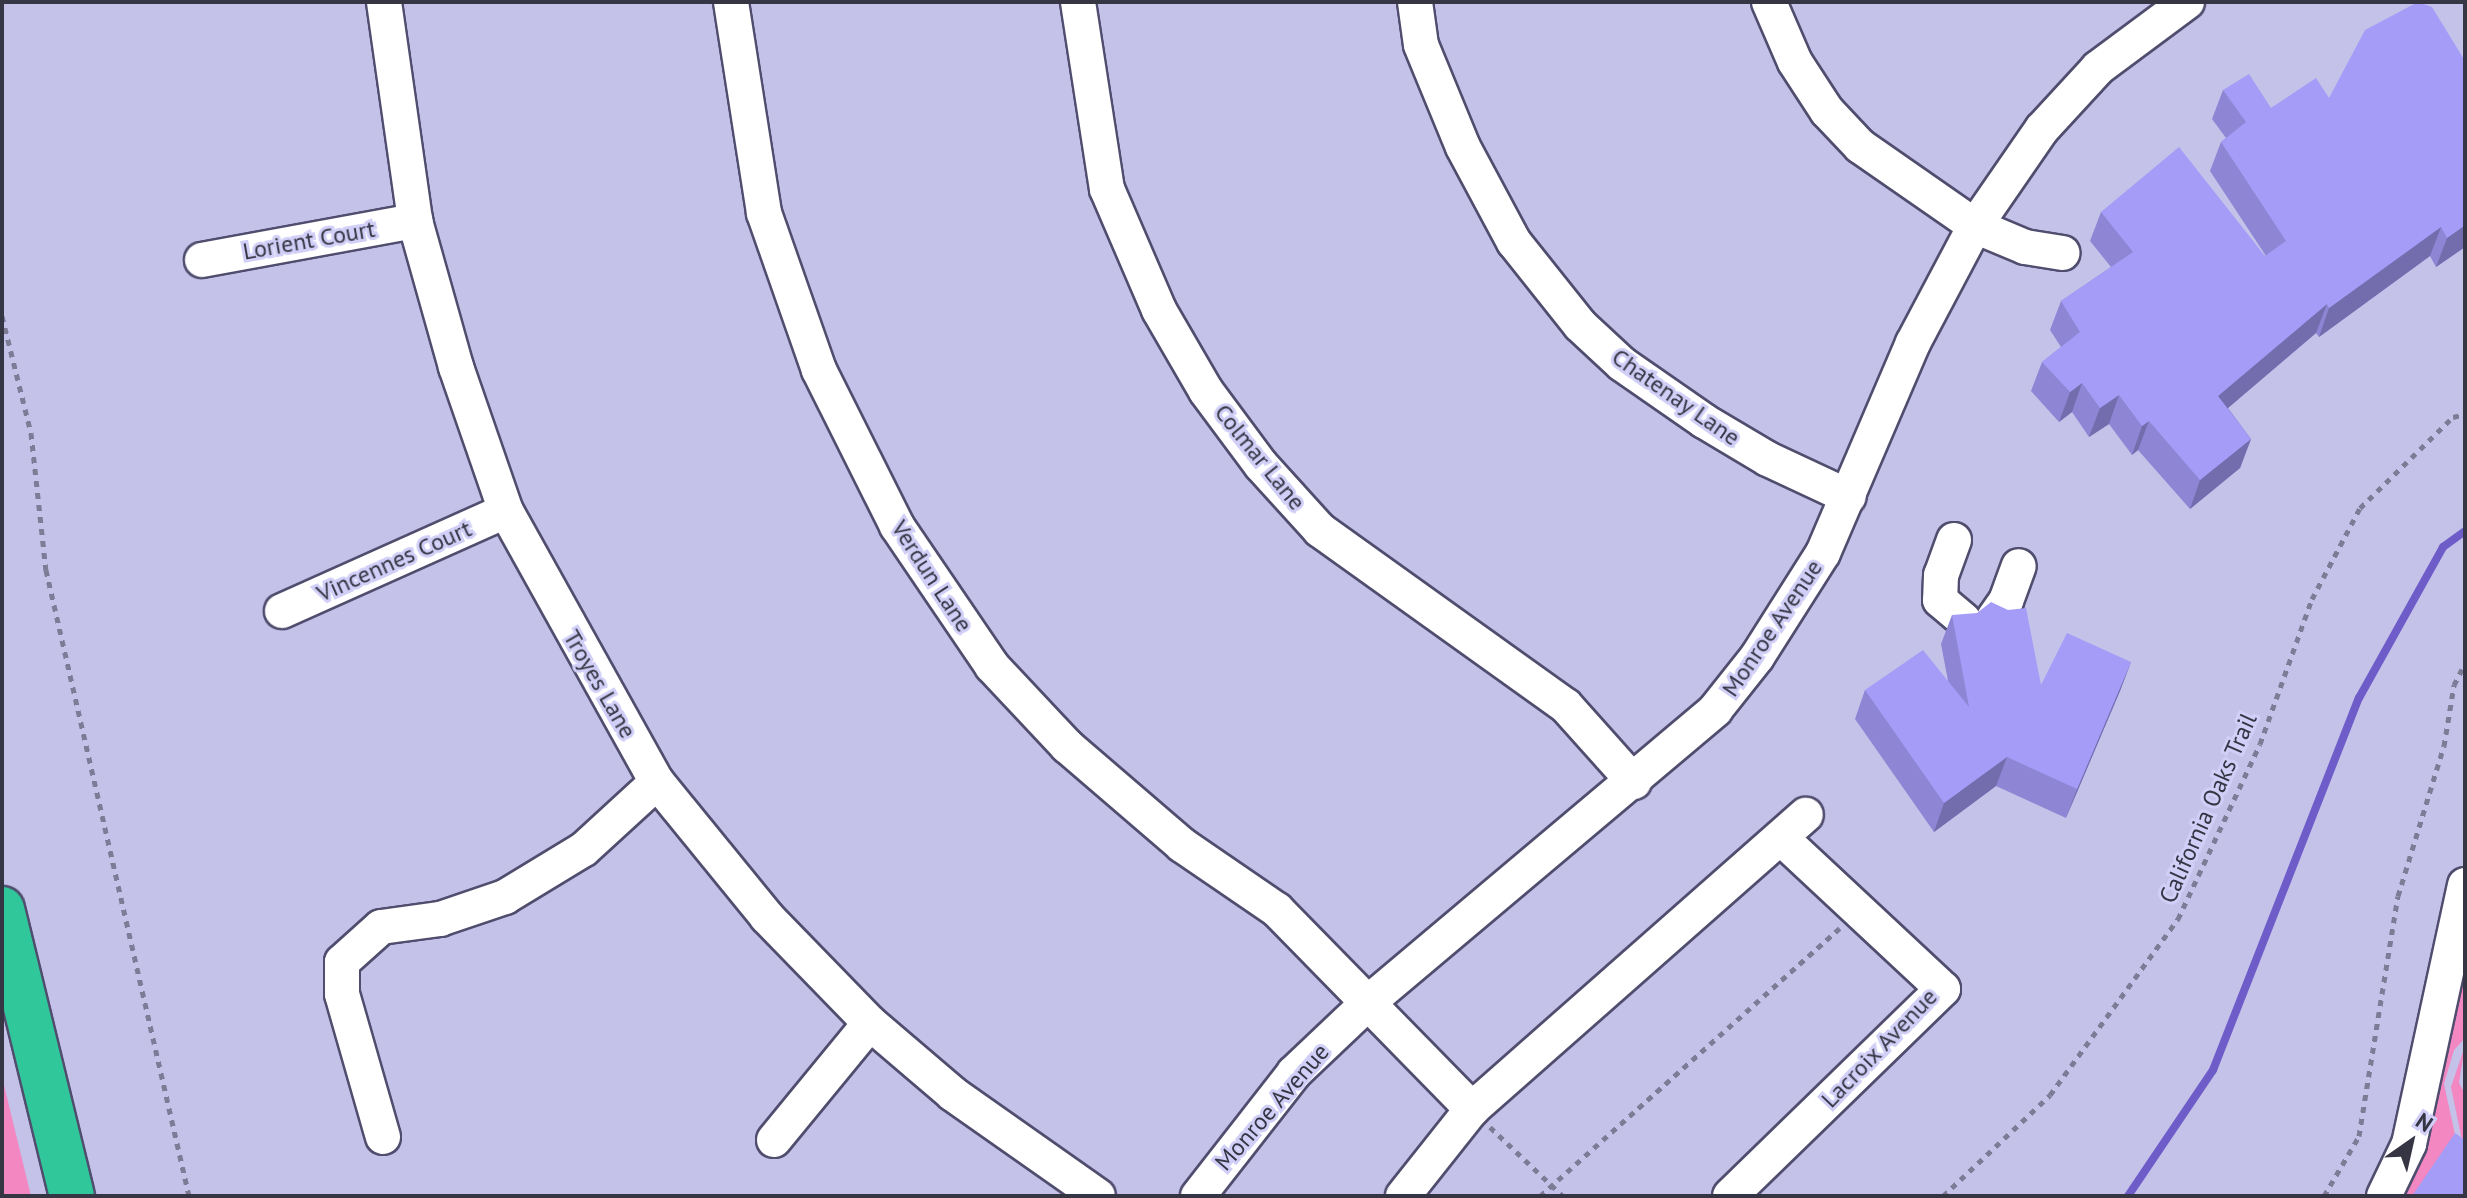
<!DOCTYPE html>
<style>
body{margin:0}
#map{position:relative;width:2467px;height:1198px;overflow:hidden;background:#c4c2e9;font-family:"PT Sans",sans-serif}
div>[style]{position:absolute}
.green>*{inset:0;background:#f287c1}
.stream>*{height:8px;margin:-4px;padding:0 4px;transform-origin:4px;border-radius:4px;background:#6e5cc8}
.path>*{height:5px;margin-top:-2.5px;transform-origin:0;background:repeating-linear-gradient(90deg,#7d7b96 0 6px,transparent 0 12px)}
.roads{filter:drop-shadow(2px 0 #504d6e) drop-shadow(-2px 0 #504d6e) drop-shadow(0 2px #504d6e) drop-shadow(0 -2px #504d6e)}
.minor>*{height:34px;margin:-17px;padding:0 17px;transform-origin:17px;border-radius:17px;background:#fff}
.highway>*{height:44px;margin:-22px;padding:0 22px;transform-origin:22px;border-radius:22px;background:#30c89a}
.wall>*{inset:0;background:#8e86d4}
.shaded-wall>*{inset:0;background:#746dad}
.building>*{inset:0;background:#a59cf7}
span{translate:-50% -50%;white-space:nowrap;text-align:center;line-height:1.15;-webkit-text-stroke:6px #d1cff7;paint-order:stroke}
.street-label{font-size:24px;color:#363544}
.frame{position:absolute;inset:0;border:4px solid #363544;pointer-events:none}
.north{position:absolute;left:2371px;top:1102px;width:80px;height:80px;-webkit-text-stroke:6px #d1cff7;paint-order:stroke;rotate:34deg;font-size:22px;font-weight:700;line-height:32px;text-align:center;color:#363544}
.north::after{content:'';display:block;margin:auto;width:28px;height:36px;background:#363544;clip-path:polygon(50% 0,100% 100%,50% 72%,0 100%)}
</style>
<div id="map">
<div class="green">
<div style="clip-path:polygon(2465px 954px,2465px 1038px,2454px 1050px,2444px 1084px,2457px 1144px,2425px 1196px,2401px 1196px)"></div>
<div style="clip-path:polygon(2465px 1046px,2459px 1083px,2465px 1094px,2465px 1155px,2451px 1087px)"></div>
<div style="clip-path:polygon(2px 1077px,31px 1196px,2px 1196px)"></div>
</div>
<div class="stream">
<div style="left:2128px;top:1196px;width:152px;rotate:-56deg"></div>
<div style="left:2213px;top:1070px;width:400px;rotate:-68.6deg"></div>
<div style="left:2359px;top:698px;width:173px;rotate:-60.9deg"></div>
<div style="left:2443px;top:547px;width:27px;rotate:-36deg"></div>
</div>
<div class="path">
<div style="left:2px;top:316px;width:121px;rotate:76.1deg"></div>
<div style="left:31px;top:433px;width:138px;rotate:83.8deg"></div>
<div style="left:46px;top:570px;width:642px;rotate:77.13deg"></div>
<div style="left:1490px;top:1127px;width:100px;rotate:43.4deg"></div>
<div style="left:1540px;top:1196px;width:402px;rotate:-41.8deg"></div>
<div style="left:1943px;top:1196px;width:147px;rotate:-43.3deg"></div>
<div style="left:2050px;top:1095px;width:218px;rotate:-54deg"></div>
<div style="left:2178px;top:919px;width:193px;rotate:-64.9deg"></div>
<div style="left:2260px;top:744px;width:154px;rotate:-70.3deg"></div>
<div style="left:2312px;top:599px;width:103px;rotate:-62.2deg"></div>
<div style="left:2360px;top:508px;width:130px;rotate:-44.4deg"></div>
<div style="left:2453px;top:417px;width:12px;rotate:-14deg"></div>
<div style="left:2324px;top:1196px;width:69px;rotate:-59.7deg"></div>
<div style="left:2359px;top:1136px;width:243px;rotate:-80.8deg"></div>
<div style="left:2398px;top:896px;width:157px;rotate:-73deg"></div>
<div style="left:2444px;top:746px;width:62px;rotate:-80.7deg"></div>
<div style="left:2454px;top:685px;width:25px;rotate:-63deg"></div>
</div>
<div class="roads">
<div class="minor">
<div style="left:384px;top:2px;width:221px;rotate:81.9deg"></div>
<div style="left:415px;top:221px;width:152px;rotate:74.3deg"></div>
<div style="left:456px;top:367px;width:152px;rotate:70.9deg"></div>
<div style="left:506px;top:511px;width:310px;rotate:60.9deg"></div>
<div style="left:657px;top:782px;width:174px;rotate:50.8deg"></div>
<div style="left:767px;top:917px;width:148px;rotate:45.8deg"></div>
<div style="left:870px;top:1023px;width:109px;rotate:40.5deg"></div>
<div style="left:953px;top:1094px;width:177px;rotate:35.1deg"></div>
<div style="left:731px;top:2px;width:214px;rotate:81.1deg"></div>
<div style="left:764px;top:213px;width:166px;rotate:70.7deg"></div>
<div style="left:819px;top:370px;width:174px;rotate:63.4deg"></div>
<div style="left:897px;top:526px;width:169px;rotate:55.8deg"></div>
<div style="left:992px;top:666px;width:110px;rotate:46.8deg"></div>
<div style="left:1067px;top:746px;width:152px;rotate:40.7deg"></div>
<div style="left:1182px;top:845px;width:115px;rotate:34.4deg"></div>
<div style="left:1277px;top:910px;width:279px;rotate:45.6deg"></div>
<div style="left:1078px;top:2px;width:189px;rotate:81.2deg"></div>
<div style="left:1107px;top:189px;width:132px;rotate:66.7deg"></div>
<div style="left:1159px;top:310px;width:94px;rotate:59.9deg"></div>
<div style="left:1206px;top:391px;width:92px;rotate:53.4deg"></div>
<div style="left:1261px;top:465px;width:88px;rotate:47.8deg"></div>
<div style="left:1320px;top:530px;width:302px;rotate:35.6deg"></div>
<div style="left:1566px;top:706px;width:102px;rotate:48.2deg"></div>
<div style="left:1415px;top:2px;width:43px;rotate:82.1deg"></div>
<div style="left:1421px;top:45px;width:110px;rotate:67.6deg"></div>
<div style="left:1463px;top:147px;width:108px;rotate:61.8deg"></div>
<div style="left:1514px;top:242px;width:106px;rotate:51.5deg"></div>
<div style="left:1580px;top:325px;width:57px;rotate:42.9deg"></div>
<div style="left:1622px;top:364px;width:100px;rotate:34.8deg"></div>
<div style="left:1704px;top:421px;width:74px;rotate:30.7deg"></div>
<div style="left:1768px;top:459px;width:89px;rotate:25.1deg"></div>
<div style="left:1769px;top:2px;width:65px;rotate:66.6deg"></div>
<div style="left:1795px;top:62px;width:59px;rotate:56.9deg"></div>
<div style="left:1827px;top:111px;width:48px;rotate:46.7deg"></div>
<div style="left:1860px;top:146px;width:140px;rotate:34.8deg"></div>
<div style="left:1975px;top:226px;width:54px;rotate:22.8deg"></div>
<div style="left:2025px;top:247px;width:38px;rotate:9deg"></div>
<div style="left:202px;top:260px;width:217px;rotate:-10.4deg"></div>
<div style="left:1954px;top:540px;width:37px;rotate:110deg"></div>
<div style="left:1941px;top:575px;width:25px;rotate:92deg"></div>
<div style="left:1940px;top:600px;width:31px;rotate:40deg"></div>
<div style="left:282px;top:611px;width:245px;rotate:-24.1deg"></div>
<div style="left:1994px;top:618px;width:21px;rotate:-55deg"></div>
<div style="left:2006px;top:601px;width:37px;rotate:-70deg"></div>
<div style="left:383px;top:1137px;width:149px;rotate:-106deg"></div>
<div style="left:342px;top:994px;width:32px;rotate:-90deg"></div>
<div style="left:342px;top:962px;width:52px;rotate:-41.9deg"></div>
<div style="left:381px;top:927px;width:60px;rotate:-7.7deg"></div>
<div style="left:440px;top:919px;width:69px;rotate:-18.7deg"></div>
<div style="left:505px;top:897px;width:92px;rotate:-31.3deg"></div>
<div style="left:584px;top:849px;width:99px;rotate:-42.5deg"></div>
<div style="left:774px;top:1140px;width:151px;rotate:-50.6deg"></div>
<div style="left:1198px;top:1196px;width:156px;rotate:-52deg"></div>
<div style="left:1294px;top:1073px;width:106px;rotate:-43.5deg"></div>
<div style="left:1371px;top:1000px;width:450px;rotate:-40.1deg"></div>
<div style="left:1715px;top:710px;width:68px;rotate:-51.6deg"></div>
<div style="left:1757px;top:657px;width:123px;rotate:-57.6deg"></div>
<div style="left:1823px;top:553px;width:228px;rotate:-66.8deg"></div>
<div style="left:1913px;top:343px;width:132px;rotate:-62.1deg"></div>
<div style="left:1975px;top:226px;width:118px;rotate:-55.4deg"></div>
<div style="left:2042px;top:129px;width:83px;rotate:-47.4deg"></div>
<div style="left:2098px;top:68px;width:111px;rotate:-36.6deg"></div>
<div style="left:1403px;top:1196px;width:111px;rotate:-51.6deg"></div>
<div style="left:1472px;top:1109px;width:445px;rotate:-41.4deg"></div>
<div style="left:1730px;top:1196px;width:297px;rotate:-44.2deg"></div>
<div style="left:1943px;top:989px;width:221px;rotate:-137deg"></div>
<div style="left:2384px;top:1196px;width:58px;rotate:-64.3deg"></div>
<div style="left:2409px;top:1144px;width:265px;rotate:-77.8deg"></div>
</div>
<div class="highway">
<div style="left:2px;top:909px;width:295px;rotate:76.3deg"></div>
</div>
</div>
<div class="wall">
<div style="clip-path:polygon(2223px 90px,2271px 108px,2329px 98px,2465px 247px,2436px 267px,2430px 256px,2319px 337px,2316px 333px,2228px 408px,2251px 439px,2240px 468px,2190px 509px,2138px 450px,2132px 455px,2109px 424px,2089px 437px,2072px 412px,2059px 422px,2031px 391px,2042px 362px,2061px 347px,2050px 330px,2061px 301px,2111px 267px,2090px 241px,2101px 212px,2266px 256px,2210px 171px,2221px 142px,2226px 138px,2212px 119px)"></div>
<div style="clip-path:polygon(1952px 615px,2041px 685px,2131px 662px,2120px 691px,2066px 818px,1996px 786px,1934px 832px,1855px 719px,1865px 690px,1948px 681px,1941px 644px)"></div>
</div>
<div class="shaded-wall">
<div style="clip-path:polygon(2465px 225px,2465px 247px,2436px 267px,2447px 238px)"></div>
<div style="clip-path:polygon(2441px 227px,2430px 256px,2319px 337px,2329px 308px)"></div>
<div style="clip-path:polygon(2327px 304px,2316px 333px,2208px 425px,2218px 396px)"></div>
<div style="clip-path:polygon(2082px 383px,2072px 412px,2059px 422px,2070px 392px)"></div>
<div style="clip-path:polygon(2119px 395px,2109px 424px,2089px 437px,2100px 408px)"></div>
<div style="clip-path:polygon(2149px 421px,2138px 450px,2132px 455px,2142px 426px)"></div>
<div style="clip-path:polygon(2251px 439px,2240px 468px,2190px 509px,2200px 480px)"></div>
<div style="clip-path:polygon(2131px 662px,2120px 691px,2066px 818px,2077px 789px)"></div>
<div style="clip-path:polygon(2007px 757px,1996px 786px,1934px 832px,1944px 803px)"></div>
</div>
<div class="building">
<div style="clip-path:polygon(2418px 2px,2432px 7px,2465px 61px,2465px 225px,2447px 238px,2441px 227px,2329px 308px,2327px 304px,2218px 396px,2251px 439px,2200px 480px,2149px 421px,2142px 426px,2119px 395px,2100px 408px,2082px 383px,2070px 392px,2042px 362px,2080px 332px,2061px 301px,2133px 252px,2101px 212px,2179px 147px,2265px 256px,2286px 241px,2221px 142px,2246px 122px,2223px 90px,2249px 74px,2271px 108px,2316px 78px,2329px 98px,2365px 30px)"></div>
<div style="clip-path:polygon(1991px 602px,2008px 610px,2026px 608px,2041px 685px,2067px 633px,2131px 662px,2077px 789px,2007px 757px,1944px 803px,1865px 690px,1923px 650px,1969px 707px,1952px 615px,1977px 613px)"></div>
<div style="clip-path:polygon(2455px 1133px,2465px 1140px,2465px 1196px,2412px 1196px)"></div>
</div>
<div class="street-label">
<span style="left:309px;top:240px;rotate:-10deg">Lorient Court</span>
<span style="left:1676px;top:397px;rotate:35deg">Chatenay Lane</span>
<span style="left:1260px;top:457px;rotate:51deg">Colmar Lane</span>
<span style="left:394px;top:561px;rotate:-24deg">Vincennes Court</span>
<span style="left:932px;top:576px;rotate:57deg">Verdun Lane</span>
<span style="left:1772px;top:628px;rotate:-56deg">Monroe Avenue</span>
<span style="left:600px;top:684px;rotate:60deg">Troyes Lane</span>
<span style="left:2208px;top:808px;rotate:-66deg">California Oaks Trail</span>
<span style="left:1879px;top:1048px;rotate:-46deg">Lacroix Avenue</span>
<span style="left:1272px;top:1107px;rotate:-49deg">Monroe Avenue</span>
</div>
<div class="frame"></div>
<div class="north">N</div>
</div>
